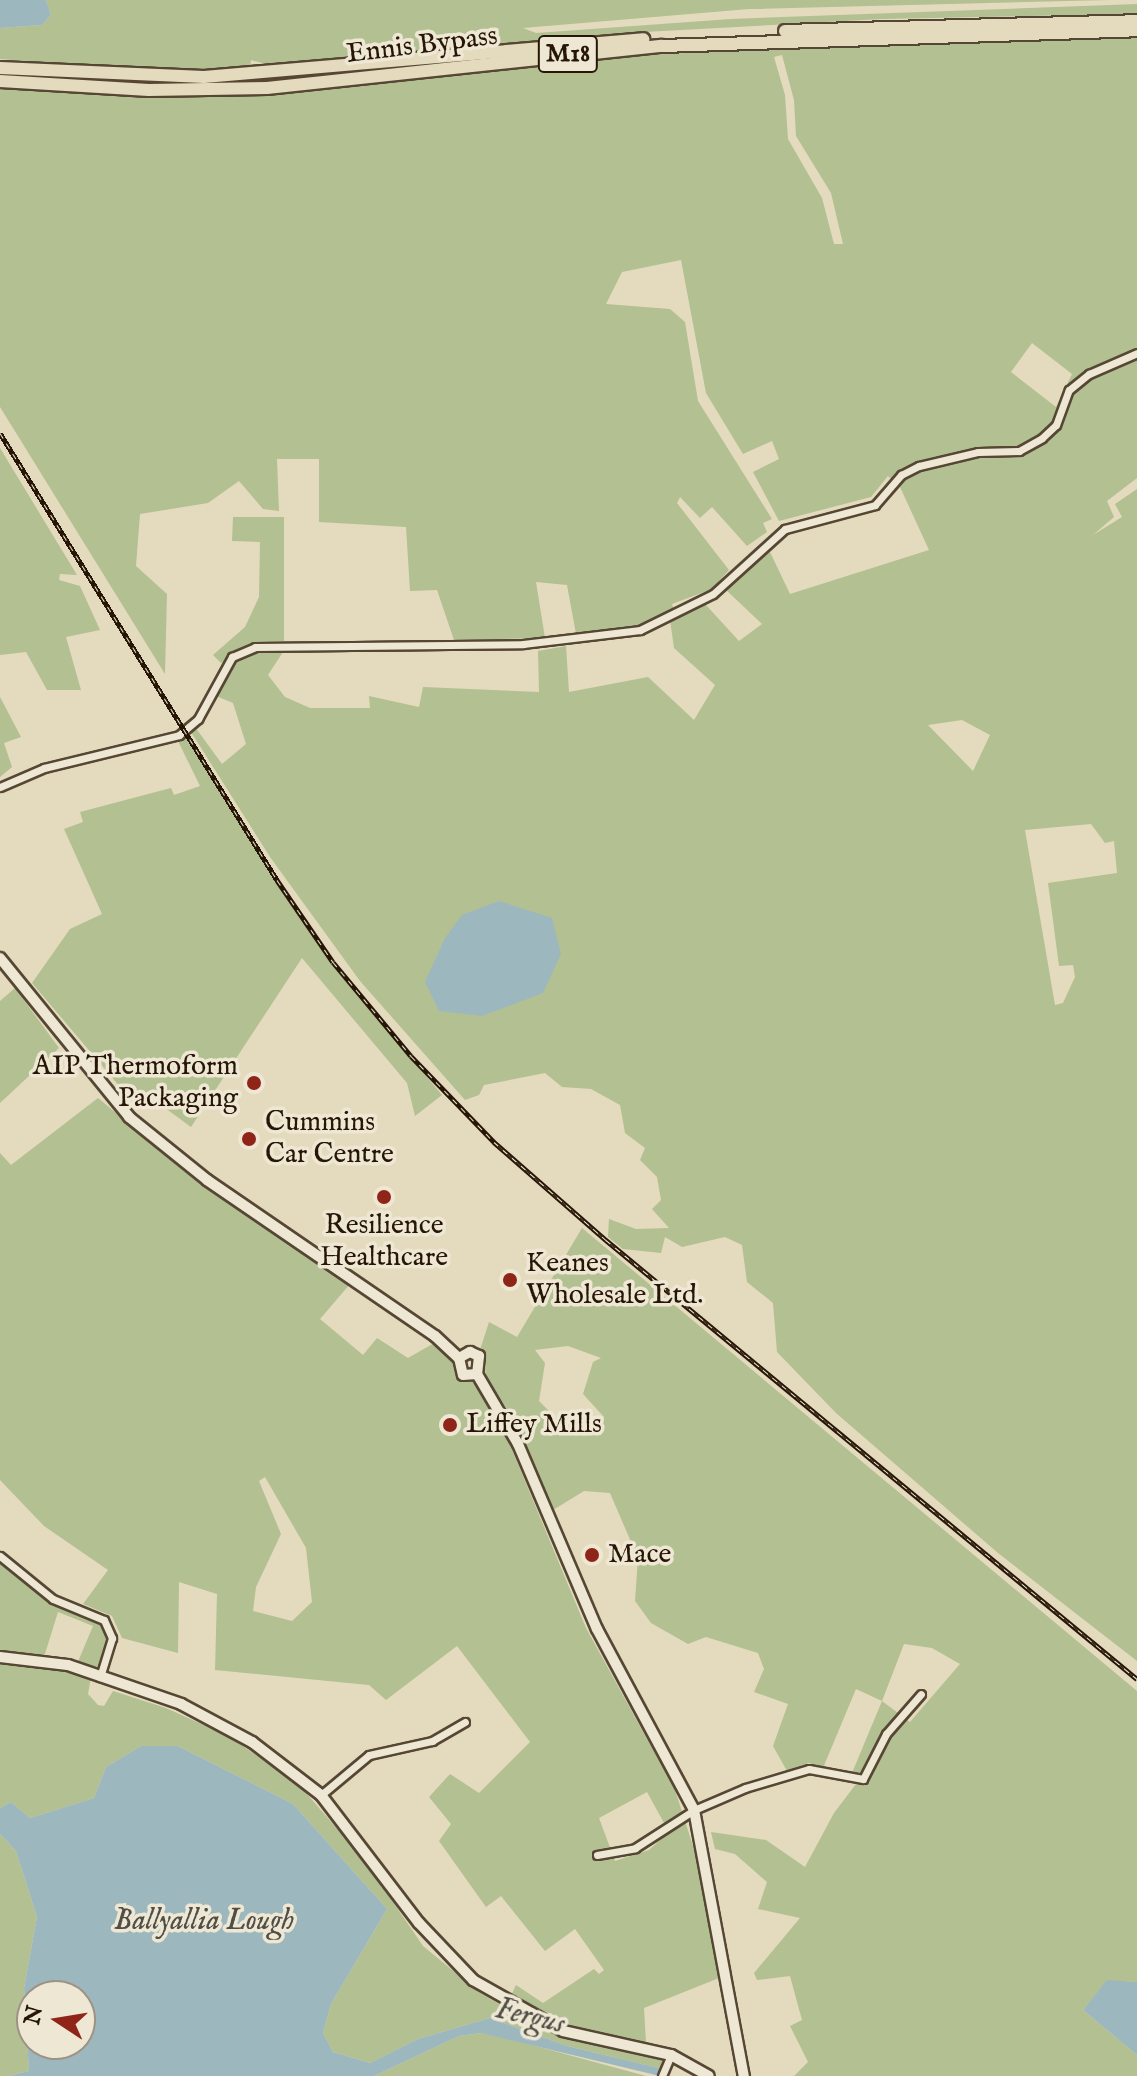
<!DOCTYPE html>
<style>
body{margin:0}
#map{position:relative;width:1137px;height:2076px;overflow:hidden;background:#e4dabd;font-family:"IM FELL English",serif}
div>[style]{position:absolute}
.green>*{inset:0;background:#b2c092}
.water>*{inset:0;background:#9db7be}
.roads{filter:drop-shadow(2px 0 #564734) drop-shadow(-2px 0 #564734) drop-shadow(0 2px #564734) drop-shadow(0 -2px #564734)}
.street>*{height:7px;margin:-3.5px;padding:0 3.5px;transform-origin:3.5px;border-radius:3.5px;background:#ede7d4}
.secondary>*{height:10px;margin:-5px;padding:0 5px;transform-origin:5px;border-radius:5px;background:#ede7d4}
.highway>*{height:12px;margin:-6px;padding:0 6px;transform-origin:6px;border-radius:6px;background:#e4dabd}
.rail>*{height:5px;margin-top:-2.5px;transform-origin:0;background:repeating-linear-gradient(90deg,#ede7d4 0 6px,#271606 0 12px);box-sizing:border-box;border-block:2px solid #271606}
.dots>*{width:22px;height:22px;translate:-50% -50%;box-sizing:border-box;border:4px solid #ede7d4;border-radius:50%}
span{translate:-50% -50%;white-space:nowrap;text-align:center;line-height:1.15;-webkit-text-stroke:7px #ede7d4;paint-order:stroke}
.shield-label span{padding:2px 6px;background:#ede7d4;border:2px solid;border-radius:6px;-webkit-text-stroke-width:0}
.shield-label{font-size:26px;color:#271606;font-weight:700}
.street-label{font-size:28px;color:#271606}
.poi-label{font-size:28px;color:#271606}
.right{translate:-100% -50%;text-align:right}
.left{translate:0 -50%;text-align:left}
.water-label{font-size:30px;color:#504e46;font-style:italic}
.north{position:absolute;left:16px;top:1980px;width:80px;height:80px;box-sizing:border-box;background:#ede7d4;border:2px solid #9e9382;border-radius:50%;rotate:282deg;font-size:22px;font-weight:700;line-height:32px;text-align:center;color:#271606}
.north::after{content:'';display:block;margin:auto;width:28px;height:36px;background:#8f2418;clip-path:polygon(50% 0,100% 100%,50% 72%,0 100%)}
</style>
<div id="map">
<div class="green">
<div style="clip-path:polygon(46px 0,1109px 0,749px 9px,523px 28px,536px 33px,731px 19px,1137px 4px,1137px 14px,882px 19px,626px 33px,276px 67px,251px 60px,250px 69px,135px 70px,0 59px,0 28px,42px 25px,51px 15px)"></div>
<div style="clip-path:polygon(evenodd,1137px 36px,1137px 478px,1107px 501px,1114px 517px,1093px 535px,1122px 517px,1115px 504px,1137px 489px,1137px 1661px,998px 1553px,836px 1413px,777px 1352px,773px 1303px,747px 1282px,742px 1245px,725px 1237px,682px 1247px,665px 1237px,661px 1253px,623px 1249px,608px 1237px,609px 1219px,636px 1229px,669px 1228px,652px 1209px,661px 1200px,657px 1177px,640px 1160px,645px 1148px,625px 1133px,620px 1105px,591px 1089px,562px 1087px,545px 1073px,484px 1085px,479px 1095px,465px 1100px,360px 981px,270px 857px,191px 732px,195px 727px,222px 764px,246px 744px,233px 703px,214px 695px,235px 660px,255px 650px,283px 652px,268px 675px,285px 697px,310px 708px,370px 708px,369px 696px,419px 707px,423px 687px,539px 692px,538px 651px,566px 646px,569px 692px,648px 677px,694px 720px,715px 685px,674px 648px,670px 620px,705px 604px,739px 641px,762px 624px,724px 588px,770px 552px,790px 594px,929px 550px,900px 487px,888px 476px,871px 497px,779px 521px,753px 472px,779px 459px,772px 441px,743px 454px,706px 393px,681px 260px,622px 272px,606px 304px,670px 309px,685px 322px,698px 401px,772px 519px,763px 523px,767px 532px,747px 546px,712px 507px,700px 518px,680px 497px,677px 503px,729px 570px,712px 589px,672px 604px,674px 610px,638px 627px,576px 634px,567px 585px,536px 582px,545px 638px,454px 640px,437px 590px,410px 591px,406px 527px,319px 522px,319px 459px,277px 459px,279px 511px,263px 509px,239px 481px,208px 503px,140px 514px,136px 566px,167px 594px,165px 674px,0 407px,0 87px,207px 97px,605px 57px,965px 39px,1137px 36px,782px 55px,794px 100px,796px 136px,831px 193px,843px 244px,834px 244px,822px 198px,788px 139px,785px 95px,774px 57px,782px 55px,1137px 36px,1032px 343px,1072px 374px,1056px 407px,1011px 372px,1032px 343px,1137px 36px,962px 720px,990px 735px,973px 771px,928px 725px,962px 720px,1137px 36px,1091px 824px,1105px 843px,1114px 841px,1117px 873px,1048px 883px,1059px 966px,1073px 965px,1075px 977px,1063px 1003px,1055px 1005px,1025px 830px,1091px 824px)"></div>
<div style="clip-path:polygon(0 448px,77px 575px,60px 574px,59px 580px,80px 586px,100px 630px,66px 637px,81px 690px,47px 690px,26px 652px,0 655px)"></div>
<div style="clip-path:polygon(233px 517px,284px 517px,284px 641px,256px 642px,221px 663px,213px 655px,245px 627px,259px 597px,260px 542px,232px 541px)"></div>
<div style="clip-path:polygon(0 697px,21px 737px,4px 743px,12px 767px,0 777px)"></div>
<div style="clip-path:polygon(185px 736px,333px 965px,442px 1095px,415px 1116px,407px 1083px,302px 958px,191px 1127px,146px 1094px,137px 1107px,32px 983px,70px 929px,102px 914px,64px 829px,83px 822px,80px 812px,171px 788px,174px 795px,200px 786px,177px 739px)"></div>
<div style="clip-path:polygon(15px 988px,59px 1048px,0 1103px,0 1001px)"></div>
<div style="clip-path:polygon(evenodd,98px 1098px,201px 1183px,350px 1284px,320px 1319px,363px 1355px,377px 1338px,408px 1358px,436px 1342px,452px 1357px,458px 1380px,477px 1383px,498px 1416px,586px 1628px,675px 1790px,700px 1868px,719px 1978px,644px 2008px,646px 2043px,559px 2025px,511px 1996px,516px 1985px,543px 2003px,594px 1969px,599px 1974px,604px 1970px,575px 1929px,545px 1951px,501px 1896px,486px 1907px,439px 1841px,451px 1824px,429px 1797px,450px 1774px,479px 1793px,530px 1742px,457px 1646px,386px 1700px,369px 1685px,215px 1670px,217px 1594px,179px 1582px,178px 1653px,122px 1638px,112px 1616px,83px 1604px,108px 1570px,44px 1526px,0 1480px,0 1153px,11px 1165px,98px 1098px,265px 1477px,306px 1548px,312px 1602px,292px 1621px,253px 1611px,256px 1587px,281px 1534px,259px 1481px,265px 1477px,98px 1098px,647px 1792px,669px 1832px,649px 1850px,615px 1861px,599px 1818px,647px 1792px)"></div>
<div style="clip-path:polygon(evenodd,582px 1228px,1137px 1691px,1137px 1982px,1107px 1981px,1083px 2010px,1137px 2055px,1137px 2076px,794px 2076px,808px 2062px,790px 2026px,802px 2020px,790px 1976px,757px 1980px,754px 1973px,800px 1918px,758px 1909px,767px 1882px,735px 1854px,715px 1849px,711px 1832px,766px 1840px,805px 1867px,834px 1813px,856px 1784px,864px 1785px,871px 1772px,852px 1773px,882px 1701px,856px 1689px,823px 1768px,809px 1763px,787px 1771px,773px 1746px,788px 1704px,754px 1692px,764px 1669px,758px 1653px,706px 1637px,688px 1644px,651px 1623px,635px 1601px,638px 1558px,610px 1493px,584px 1491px,553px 1510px,509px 1411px,489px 1385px,480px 1350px,489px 1322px,517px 1337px,582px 1228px,568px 1346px,601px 1358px,593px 1362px,583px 1394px,604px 1417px,560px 1422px,539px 1401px,545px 1363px,535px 1350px,568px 1346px,582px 1228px,904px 1644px,932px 1648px,960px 1664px,910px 1722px,882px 1701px,904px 1644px)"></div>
<div style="clip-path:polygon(0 1559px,38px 1593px,103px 1623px,109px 1637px,101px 1667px,77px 1664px,93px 1626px,58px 1612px,44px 1657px,0 1652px)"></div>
<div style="clip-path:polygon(0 1661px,52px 1664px,91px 1677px,88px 1694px,98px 1705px,104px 1706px,113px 1691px,166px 1708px,230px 1737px,300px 1786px,365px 1861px,423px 1946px,480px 1993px,545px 2031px,661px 2057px,663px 2069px,567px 2046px,490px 2018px,418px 2039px,370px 2063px,333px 2052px,323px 2033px,331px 2004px,387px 1909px,293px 1804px,178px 1746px,141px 1746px,106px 1767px,94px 1798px,30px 1818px,11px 1802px,0 1808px)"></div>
<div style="clip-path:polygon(0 1834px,16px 1851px,37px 1917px,24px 1988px,29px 2071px,8px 2076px,0 2076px)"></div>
<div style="clip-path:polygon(481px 2033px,495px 2035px,646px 2076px,374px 2076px,459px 2036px)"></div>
</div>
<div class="water">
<div style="clip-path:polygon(0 0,46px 0,51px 15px,42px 25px,0 28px)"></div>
<div style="clip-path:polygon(499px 901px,552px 918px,561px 954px,543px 993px,482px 1016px,439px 1011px,425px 982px,445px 938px,462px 915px)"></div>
<div style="clip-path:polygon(evenodd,141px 1746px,178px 1746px,293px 1804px,387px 1909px,331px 2004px,323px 2033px,333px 2052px,370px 2063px,418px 2039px,490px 2018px,567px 2046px,663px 2069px,660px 2076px,481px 2033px,459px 2036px,374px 2076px,8px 2076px,29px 2071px,24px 1988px,37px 1917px,16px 1851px,0 1834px,0 1808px,11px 1802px,30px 1818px,94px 1798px,106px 1767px,141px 1746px,32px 1996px,80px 1996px,80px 2044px,32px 2044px,32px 1996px)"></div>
<div style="clip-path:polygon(1107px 1980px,1137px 1982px,1137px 2055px,1083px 2010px)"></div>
</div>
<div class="roads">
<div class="street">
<div style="left:0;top:787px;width:48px;rotate:-23.4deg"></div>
<div style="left:44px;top:768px;width:139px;rotate:-13.7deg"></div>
<div style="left:179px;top:735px;width:25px;rotate:-40deg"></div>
<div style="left:198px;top:719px;width:71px;rotate:-61.3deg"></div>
<div style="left:232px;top:657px;width:25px;rotate:-23deg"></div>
<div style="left:255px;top:647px;width:268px;rotate:-0.6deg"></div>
<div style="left:523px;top:644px;width:118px;rotate:-6.8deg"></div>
<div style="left:640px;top:630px;width:81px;rotate:-26.3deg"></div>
<div style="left:713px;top:594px;width:97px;rotate:-42.1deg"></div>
<div style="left:785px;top:529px;width:93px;rotate:-14.9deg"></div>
<div style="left:875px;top:505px;width:40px;rotate:-49deg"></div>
<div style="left:901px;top:475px;width:20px;rotate:-27deg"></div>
<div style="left:919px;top:466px;width:61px;rotate:-13.3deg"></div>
<div style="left:978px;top:452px;width:41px;rotate:-1.4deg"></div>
<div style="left:1019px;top:451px;width:26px;rotate:-29deg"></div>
<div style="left:1042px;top:438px;width:19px;rotate:-43deg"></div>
<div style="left:1056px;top:425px;width:37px;rotate:-70deg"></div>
<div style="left:1069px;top:390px;width:26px;rotate:-39deg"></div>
<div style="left:1089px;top:374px;width:52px;rotate:-23.6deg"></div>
<div style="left:0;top:1556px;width:68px;rotate:39.1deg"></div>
<div style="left:53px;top:1599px;width:55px;rotate:22.4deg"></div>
<div style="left:104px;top:1620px;width:20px;rotate:66deg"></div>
<div style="left:112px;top:1638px;width:41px;rotate:107.1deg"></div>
<div style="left:321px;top:1795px;width:62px;rotate:-39.8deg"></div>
<div style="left:369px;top:1755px;width:65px;rotate:-12.5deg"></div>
<div style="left:432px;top:1741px;width:38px;rotate:-30deg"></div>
<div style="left:597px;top:1855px;width:39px;rotate:-10deg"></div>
<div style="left:635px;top:1848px;width:70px;rotate:-32.8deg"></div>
<div style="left:694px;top:1810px;width:56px;rotate:-23.3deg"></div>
<div style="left:745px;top:1788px;width:67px;rotate:-16.5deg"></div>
<div style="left:809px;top:1769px;width:55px;rotate:10.5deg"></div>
<div style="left:863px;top:1779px;width:51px;rotate:-62.9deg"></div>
<div style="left:886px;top:1734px;width:53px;rotate:-48.8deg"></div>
<div style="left:662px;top:2076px;width:23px;rotate:-67deg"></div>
</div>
<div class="secondary">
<div style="left:0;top:958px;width:205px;rotate:50.9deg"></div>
<div style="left:129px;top:1117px;width:100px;rotate:38.9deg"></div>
<div style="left:207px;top:1180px;width:276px;rotate:34.4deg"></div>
<div style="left:435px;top:1336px;width:33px;rotate:43deg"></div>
<div style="left:459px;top:1358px;width:17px;rotate:77deg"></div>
<div style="left:463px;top:1375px;width:14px;rotate:-4deg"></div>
<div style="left:459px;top:1358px;width:13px;rotate:-29deg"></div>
<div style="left:470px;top:1352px;width:10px;rotate:24deg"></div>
<div style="left:479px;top:1356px;width:18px;rotate:96deg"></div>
<div style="left:477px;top:1374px;width:81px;rotate:59.6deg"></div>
<div style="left:518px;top:1444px;width:201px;rotate:66.9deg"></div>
<div style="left:597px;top:1629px;width:205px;rotate:61.8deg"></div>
<div style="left:694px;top:1810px;width:271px;rotate:79.4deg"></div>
<div style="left:0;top:1657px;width:68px;rotate:6.7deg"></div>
<div style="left:68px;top:1665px;width:120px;rotate:19deg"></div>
<div style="left:181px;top:1704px;width:81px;rotate:28.2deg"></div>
<div style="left:252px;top:1742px;width:87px;rotate:37.5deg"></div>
<div style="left:321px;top:1795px;width:161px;rotate:52.6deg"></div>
<div style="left:419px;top:1923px;width:79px;rotate:46.5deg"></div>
<div style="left:473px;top:1980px;width:103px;rotate:29.5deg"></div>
<div style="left:563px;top:2031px;width:111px;rotate:12.5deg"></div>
<div style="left:671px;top:2055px;width:43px;rotate:28.9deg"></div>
</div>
<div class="highway">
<div style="left:785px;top:31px;width:352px;rotate:-1.6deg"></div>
<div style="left:0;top:68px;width:204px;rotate:2.5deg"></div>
<div style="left:204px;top:77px;width:441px;rotate:-4.9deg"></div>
<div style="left:0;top:81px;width:149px;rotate:3.5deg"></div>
<div style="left:149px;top:90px;width:118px;rotate:-1deg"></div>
<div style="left:267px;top:88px;width:397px;rotate:-6.1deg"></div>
<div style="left:662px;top:46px;width:475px;rotate:-1.9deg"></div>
</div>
</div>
<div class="rail">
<div style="left:0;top:433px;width:526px;rotate:58.21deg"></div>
<div style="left:277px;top:880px;width:99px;rotate:55.7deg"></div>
<div style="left:333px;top:962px;width:122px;rotate:50.3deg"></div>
<div style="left:411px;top:1056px;width:120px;rotate:46deg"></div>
<div style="left:494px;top:1142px;width:149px;rotate:41.2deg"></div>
<div style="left:606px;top:1240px;width:689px;rotate:39.58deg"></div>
</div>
<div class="dots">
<div style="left:254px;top:1083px;background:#8f2418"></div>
<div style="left:249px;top:1139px;background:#8f2418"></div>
<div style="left:384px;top:1197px;background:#8f2418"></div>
<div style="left:510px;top:1280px;background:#8f2418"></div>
<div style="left:450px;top:1425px;background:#8f2418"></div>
<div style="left:592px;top:1555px;background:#8f2418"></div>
</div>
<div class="shield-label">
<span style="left:568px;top:54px">M18</span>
</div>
<div class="street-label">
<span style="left:422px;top:46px;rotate:-7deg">Ennis Bypass</span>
</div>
<div class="poi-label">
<span class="right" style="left:238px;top:1083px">AIP Thermoform<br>Packaging</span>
<span class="left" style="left:265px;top:1139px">Cummins<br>Car Centre</span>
<span style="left:384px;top:1242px">Resilience<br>Healthcare</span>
<span class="left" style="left:526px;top:1280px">Keanes<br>Wholesale Ltd.</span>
<span class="left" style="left:466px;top:1425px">Liffey Mills</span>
<span class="left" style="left:608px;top:1555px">Mace</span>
</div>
<div class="water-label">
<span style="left:204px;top:1921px">Ballyallia Lough</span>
<span style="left:530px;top:2017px;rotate:13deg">Fergus</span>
</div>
<div class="north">N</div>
</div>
